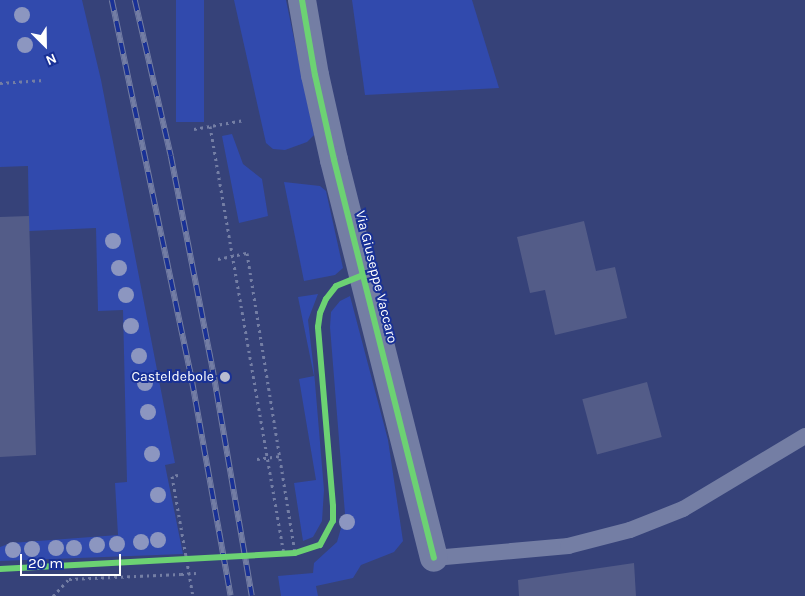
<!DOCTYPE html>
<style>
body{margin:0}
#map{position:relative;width:805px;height:596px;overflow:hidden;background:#364279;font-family:Karla,sans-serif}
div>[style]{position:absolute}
.green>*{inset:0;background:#314aad;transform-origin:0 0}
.building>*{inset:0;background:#535c88;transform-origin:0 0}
.path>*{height:3px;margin-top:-1.5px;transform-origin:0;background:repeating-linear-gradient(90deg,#747ea4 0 2.5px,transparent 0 6.5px)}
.lane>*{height:16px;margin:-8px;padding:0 8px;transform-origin:8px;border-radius:8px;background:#747ea4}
.street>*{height:28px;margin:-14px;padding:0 14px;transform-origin:14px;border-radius:14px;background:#747ea4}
.rail>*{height:5.5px;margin-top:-2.75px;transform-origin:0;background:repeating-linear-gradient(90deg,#193196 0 11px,#737da4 0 22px);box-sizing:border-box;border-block:1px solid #737da4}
.path-bridge>*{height:3px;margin-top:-1.5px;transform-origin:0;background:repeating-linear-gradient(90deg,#747ea4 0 2.5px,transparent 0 6.5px)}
.cycleway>*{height:6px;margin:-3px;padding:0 3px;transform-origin:3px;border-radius:3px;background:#6cd273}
.trees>*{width:16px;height:16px;margin:-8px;border-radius:50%;background:#8c96c0}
.dots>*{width:14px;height:14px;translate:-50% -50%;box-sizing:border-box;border:2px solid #193196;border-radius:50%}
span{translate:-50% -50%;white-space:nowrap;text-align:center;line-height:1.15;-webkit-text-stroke:4px #193196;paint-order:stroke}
.street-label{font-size:14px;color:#fff}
.poi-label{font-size:14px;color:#fff}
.right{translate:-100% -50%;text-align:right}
.north{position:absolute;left:20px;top:20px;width:50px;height:50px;-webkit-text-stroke:4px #193196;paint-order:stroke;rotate:157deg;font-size:14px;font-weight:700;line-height:20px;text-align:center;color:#fff}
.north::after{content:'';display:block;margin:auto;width:18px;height:22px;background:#fff;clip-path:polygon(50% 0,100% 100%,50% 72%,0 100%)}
.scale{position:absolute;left:20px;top:554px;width:101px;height:22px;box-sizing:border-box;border:2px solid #fff;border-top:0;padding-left:6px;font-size:15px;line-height:18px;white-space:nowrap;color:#fff;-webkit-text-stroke:4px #193196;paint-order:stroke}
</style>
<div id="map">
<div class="green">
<div style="clip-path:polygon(0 0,82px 0,101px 80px,175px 463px,165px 465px,183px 554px,0 561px,0 547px,11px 543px,118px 535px,115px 483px,127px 482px,123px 310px,98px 311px,96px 228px,29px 231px,28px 166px,0 167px)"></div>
<div style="left:176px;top:0;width:28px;height:122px"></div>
<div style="clip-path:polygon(234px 0,286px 0,314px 135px,307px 142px,285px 150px,273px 149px,266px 143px)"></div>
<div style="clip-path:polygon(352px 0,472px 0,499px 88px,365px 95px)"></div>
<div style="clip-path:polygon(232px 134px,243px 164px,262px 179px,268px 216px,239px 223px,222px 136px)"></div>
<div style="clip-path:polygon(284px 182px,320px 186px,326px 191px,343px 268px,335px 275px,304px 281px)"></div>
<div style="clip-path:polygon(318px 294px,308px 320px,314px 371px,324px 490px,322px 521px,313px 537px,303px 541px,294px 483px,316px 480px,299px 379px,314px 376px,298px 297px)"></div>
<div style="clip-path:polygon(350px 296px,388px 440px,403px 541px,394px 552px,361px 565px,353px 578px,316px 586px,318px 596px,281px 596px,278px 576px,313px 573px,314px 563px,337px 542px,345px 514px,330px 327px,331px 312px,340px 301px)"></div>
</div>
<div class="building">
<div style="clip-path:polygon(29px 216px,36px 455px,0 457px,0 217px)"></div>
<div style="clip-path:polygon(584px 221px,596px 271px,615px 267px,627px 318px,555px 335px,545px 290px,530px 293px,517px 237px)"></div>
<div style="left:647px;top:382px;width:57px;height:67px;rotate:75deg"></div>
<div style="clip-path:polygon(634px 563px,636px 596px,519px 596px,518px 580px)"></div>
</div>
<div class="path">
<div style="left:0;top:83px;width:44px;rotate:-3.9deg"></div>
<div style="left:210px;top:126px;width:433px;rotate:80.2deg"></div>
<div style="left:194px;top:129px;width:51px;rotate:-10.2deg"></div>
<div style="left:218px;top:259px;width:30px;rotate:-12deg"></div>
<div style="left:247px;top:253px;width:304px;rotate:80.9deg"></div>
<div style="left:178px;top:475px;width:6px;rotate:171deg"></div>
<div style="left:172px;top:476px;width:122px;rotate:80.1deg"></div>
<div style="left:53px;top:596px;width:23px;rotate:-47deg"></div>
<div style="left:69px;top:579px;width:112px;rotate:-2.6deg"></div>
</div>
<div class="lane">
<div style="left:434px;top:558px;width:135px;rotate:-5.1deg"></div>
<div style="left:568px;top:546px;width:64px;rotate:-14.5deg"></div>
<div style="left:630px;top:530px;width:57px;rotate:-21.6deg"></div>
<div style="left:683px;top:509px;width:142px;rotate:-30.9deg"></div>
</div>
<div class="street">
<div style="left:302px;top:0;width:76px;rotate:80.2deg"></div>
<div style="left:315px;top:75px;width:87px;rotate:77.4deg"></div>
<div style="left:334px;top:160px;width:410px;rotate:75.9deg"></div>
</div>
<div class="rail">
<div style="left:112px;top:0;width:388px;rotate:78.1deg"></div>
<div style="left:192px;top:380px;width:219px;rotate:79.8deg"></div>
<div style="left:135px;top:0;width:160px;rotate:77deg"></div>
<div style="left:171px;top:156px;width:218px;rotate:78.9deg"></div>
<div style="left:213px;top:370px;width:229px;rotate:80.2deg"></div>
</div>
<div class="path-bridge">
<div style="left:257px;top:459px;width:24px;rotate:-7deg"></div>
<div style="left:181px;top:574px;width:15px;rotate:-4deg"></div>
</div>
<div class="cycleway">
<div style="left:302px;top:0;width:76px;rotate:80.2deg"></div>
<div style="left:315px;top:75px;width:87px;rotate:77.4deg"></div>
<div style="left:334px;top:160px;width:410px;rotate:75.9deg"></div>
<div style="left:0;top:569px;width:295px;rotate:-3.1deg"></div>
<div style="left:295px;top:553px;width:26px;rotate:-18deg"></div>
<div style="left:320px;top:545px;width:27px;rotate:-62deg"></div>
<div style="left:333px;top:521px;width:15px;rotate:-90deg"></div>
<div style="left:333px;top:506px;width:180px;rotate:-94.8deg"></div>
<div style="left:318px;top:327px;width:14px;rotate:-82deg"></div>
<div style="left:320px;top:313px;width:15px;rotate:-67deg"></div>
<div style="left:326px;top:299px;width:16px;rotate:-52deg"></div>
<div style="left:336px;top:286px;width:29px;rotate:-22deg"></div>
</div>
<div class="trees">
<div style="left:22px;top:15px"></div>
<div style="left:25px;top:45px"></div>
<div style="left:113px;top:241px"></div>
<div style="left:119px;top:268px"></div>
<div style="left:126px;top:295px"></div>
<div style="left:131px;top:326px"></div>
<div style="left:139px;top:356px"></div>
<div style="left:145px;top:383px"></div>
<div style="left:148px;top:412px"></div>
<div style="left:152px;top:454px"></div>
<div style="left:158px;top:495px"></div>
<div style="left:347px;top:522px"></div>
<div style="left:158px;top:540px"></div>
<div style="left:141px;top:542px"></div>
<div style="left:117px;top:544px"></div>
<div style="left:97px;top:545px"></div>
<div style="left:56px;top:548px"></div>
<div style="left:74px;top:548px"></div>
<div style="left:32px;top:549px"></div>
<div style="left:13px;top:550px"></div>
</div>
<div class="dots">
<div style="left:225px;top:377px;background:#b9bdd0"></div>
</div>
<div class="street-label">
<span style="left:376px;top:277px;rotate:76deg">Via Giuseppe Vaccaro</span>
</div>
<div class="poi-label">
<span class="right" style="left:214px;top:377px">Casteldebole</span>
</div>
<div class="north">N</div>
<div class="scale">20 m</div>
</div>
